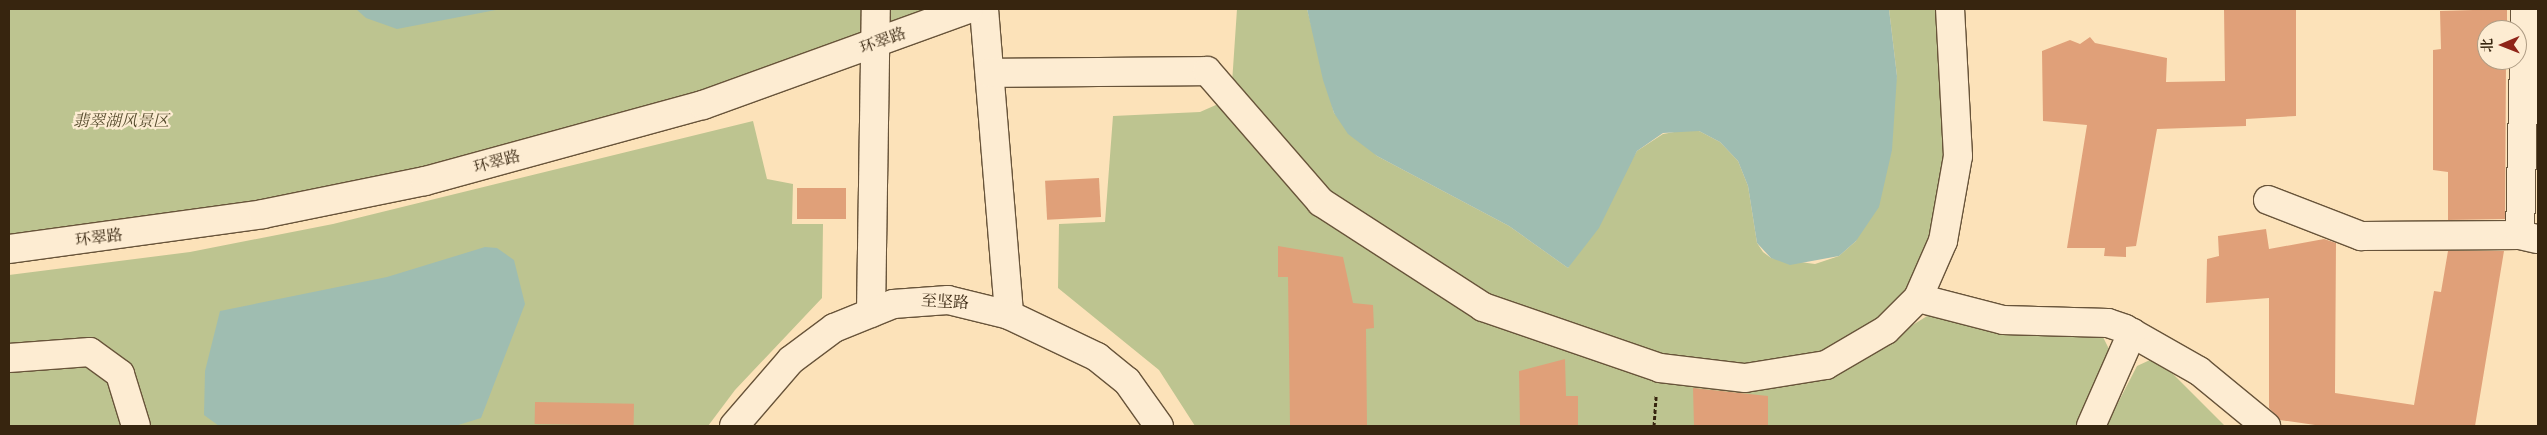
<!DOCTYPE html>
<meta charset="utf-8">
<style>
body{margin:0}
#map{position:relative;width:2547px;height:435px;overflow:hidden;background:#fce2b9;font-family:"IM FELL French Canon","Noto Serif SC",serif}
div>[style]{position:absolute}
.green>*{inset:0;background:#bdc490}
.water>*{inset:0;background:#9fbdb1}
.building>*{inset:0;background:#e0a079;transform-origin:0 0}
.path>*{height:3px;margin-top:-1.5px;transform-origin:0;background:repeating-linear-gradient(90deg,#37250f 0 4px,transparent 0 6.5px)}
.roads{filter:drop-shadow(1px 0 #68543a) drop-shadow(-1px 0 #68543a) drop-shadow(0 1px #68543a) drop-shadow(0 -1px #68543a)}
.minor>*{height:28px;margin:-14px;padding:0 14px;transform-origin:14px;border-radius:14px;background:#fdecd2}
span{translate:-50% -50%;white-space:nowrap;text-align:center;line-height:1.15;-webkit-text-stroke:4.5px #fdecd2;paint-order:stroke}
.street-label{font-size:16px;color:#37250f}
.park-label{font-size:16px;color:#584d2f;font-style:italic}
.frame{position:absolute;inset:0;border:10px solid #37250f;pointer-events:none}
.north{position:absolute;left:2477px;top:20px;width:50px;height:50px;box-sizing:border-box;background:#fdecd2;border:1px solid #ae9c84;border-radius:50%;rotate:269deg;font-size:14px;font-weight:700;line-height:20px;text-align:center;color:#37250f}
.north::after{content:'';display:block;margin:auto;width:18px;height:22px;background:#8f2418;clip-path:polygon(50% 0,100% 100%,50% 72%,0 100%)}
</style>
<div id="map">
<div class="green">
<div style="clip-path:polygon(9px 9px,968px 9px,510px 159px,9px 249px)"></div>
<div style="clip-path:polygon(1237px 9px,1307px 9px,1334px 113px,1377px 156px,1509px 226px,1568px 268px,1637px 151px,1663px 134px,1680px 131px,1699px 131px,1720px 142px,1738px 161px,1748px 186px,1757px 243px,1763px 252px,1771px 258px,1815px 264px,1839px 256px,1856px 241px,1897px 76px,1889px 9px,1950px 9px,1943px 241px,1886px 330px,1745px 378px,1543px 329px,1348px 222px,1232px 83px)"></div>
<div style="clip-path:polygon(1225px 101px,1406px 265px,1666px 376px,1853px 362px,1932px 313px,2102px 335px,2109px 349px,2106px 362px,2079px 426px,1195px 426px,1159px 370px,1058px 288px,1059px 224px,1105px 222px,1113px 116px,1200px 112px)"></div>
<div style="clip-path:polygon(753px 121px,767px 179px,793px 184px,792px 224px,823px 224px,822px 298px,735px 390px,708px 426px,9px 426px,9px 275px,190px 252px,333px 224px)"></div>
<div style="clip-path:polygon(2150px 360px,2167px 368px,2225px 426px,2106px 426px,2137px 366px)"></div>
</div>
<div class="water">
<div style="clip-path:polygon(356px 9px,501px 9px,397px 29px,366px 18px)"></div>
<div style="clip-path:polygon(1307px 9px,1889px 9px,1897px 76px,1892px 150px,1879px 207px,1856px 241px,1839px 256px,1790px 265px,1771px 258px,1757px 243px,1748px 186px,1738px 161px,1720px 142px,1699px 131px,1663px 133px,1637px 151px,1599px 228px,1568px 268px,1509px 226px,1377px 156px,1348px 134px,1334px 113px,1323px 80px)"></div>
<div style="clip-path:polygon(485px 247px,497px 248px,514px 260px,525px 304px,481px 418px,455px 426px,219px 426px,204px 415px,205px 371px,220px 311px,387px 277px)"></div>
</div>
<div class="building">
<div style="clip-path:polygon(2224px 9px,2296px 9px,2296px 116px,2246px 119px,2246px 126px,2157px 129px,2136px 246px,2126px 247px,2126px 257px,2104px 256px,2105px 248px,2067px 248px,2087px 125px,2043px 121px,2042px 51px,2070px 40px,2080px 44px,2090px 37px,2095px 43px,2167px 58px,2166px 82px,2225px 81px)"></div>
<div style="clip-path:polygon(2507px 9px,2507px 30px,2487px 30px,2487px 60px,2506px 60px,2505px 219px,2448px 220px,2448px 172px,2433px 170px,2433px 50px,2441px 49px,2440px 11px)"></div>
<div style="left:1099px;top:178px;width:39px;height:54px;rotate:87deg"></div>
<div style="left:797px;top:188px;width:49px;height:31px"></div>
<div style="clip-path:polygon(2266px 229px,2269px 249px,2324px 239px,2336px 243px,2335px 393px,2414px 405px,2434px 291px,2441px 292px,2448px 251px,2504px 251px,2475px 426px,2322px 426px,2280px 420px,2269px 408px,2269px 298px,2206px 303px,2207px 259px,2219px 256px,2218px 236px)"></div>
<div style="clip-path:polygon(1278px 246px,1343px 257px,1353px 303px,1373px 305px,1374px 328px,1366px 329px,1367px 426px,1290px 426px,1288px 277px,1278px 277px)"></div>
<div style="clip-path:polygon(1565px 359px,1566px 396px,1578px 396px,1578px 426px,1520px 426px,1519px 371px)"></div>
<div style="clip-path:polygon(1693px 388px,1768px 396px,1768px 426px,1694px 426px)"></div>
<div style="left:535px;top:402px;width:99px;height:22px;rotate:1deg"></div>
</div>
<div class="path">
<div style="left:1654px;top:426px;width:31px;rotate:-86deg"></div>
</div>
<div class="roads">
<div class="minor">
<div style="left:984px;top:9px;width:307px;rotate:85.3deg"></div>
<div style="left:990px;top:73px;width:217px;rotate:-0.5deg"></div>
<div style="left:1207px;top:71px;width:174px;rotate:49deg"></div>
<div style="left:1321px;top:202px;width:193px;rotate:32.9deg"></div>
<div style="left:1483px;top:307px;width:187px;rotate:19deg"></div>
<div style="left:1660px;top:368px;width:86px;rotate:6.7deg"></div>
<div style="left:1745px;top:378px;width:82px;rotate:-9.1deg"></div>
<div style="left:1826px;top:365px;width:69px;rotate:-30.3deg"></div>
<div style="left:1886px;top:330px;width:45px;rotate:-45deg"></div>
<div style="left:1918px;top:298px;width:62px;rotate:-66.3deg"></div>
<div style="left:1943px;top:241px;width:86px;rotate:-80deg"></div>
<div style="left:1958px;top:156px;width:147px;rotate:-93.1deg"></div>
<div style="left:2268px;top:200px;width:100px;rotate:21.2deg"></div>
<div style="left:2361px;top:236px;width:159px;rotate:-0.4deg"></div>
<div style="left:2520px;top:235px;width:18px;rotate:13deg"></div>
<div style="left:2520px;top:235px;width:226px;rotate:-88.7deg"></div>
<div style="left:9px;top:249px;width:256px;rotate:-7.8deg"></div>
<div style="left:263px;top:214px;width:165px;rotate:-11.5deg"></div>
<div style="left:425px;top:181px;width:288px;rotate:-15.3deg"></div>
<div style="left:703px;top:105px;width:282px;rotate:-19.9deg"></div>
<div style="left:1918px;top:298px;width:88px;rotate:14.5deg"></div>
<div style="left:2003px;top:320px;width:105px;rotate:1.6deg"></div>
<div style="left:2108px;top:323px;width:18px;rotate:19deg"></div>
<div style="left:2125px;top:329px;width:85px;rotate:29.6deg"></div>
<div style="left:2199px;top:371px;width:87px;rotate:39.4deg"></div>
<div style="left:871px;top:313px;width:304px;rotate:-89.1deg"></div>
<div style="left:9px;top:358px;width:81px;rotate:-4.2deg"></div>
<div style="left:90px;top:352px;width:37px;rotate:36deg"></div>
<div style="left:120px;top:374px;width:54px;rotate:72.9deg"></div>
<div style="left:734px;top:426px;width:87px;rotate:-49.2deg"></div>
<div style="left:791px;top:360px;width:54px;rotate:-36.7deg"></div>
<div style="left:834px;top:328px;width:64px;rotate:-22.1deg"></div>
<div style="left:893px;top:304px;width:55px;rotate:-4.2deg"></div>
<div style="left:948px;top:300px;width:63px;rotate:13.8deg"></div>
<div style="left:1009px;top:315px;width:98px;rotate:25.5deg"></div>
<div style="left:1097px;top:357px;width:38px;rotate:39deg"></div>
<div style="left:1127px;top:381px;width:55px;rotate:54.6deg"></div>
<div style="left:2091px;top:426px;width:102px;rotate:-66.2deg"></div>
</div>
</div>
<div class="street-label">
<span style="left:883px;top:41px;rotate:-20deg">环翠路</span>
<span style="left:497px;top:162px;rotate:-15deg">环翠路</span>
<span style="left:99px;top:238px;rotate:-7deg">环翠路</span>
<span style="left:945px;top:302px;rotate:3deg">至坚路</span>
</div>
<div class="park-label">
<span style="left:121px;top:121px">翡翠湖风景区</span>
</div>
<div class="frame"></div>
<div class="north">北</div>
</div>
